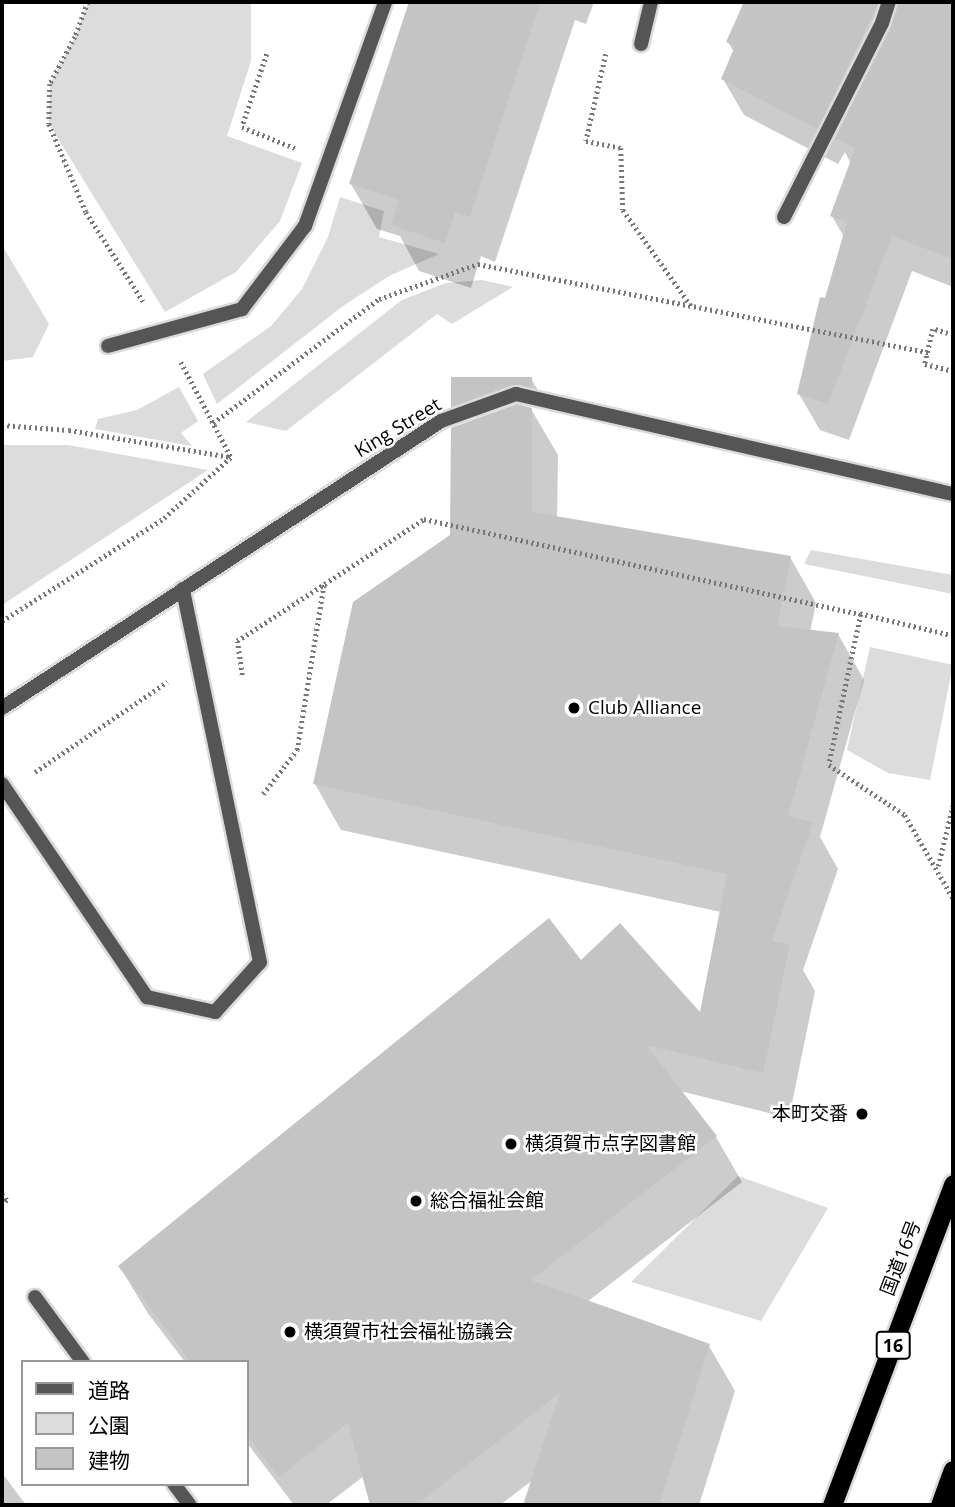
<!DOCTYPE html>
<meta charset="utf-8">
<style>
body{margin:0}
#map{position:relative;width:955px;height:1507px;overflow:hidden;background:#fff;font-family:"Open Sans","Noto Sans JP",sans-serif}
div>[style]{position:absolute}
.green>*{inset:0;background:#dcdcdc}
.shadow>*{inset:0;background:#0003}
.building>*{inset:0;background:#c4c4c4}
.path>*{height:4.5px;margin-top:-2.25px;transform-origin:0;background:repeating-linear-gradient(90deg,#777 0 2px,transparent 0 5.5px)}
.roads{filter:drop-shadow(2px 0 #dbdbdb) drop-shadow(-2px 0 #dbdbdb) drop-shadow(0 2px #dbdbdb) drop-shadow(0 -2px #dbdbdb)}
.service>*{height:14px;margin:-7px;padding:0 7px;transform-origin:7px;border-radius:7px;background:#555}
.minor>*{height:14px;margin:-7px;padding:0 7px;transform-origin:7px;border-radius:7px;background:#555}
.trunk>*{height:19px;margin:-9.5px;padding:0 9.5px;transform-origin:9.5px;border-radius:9.5px;background:#000}
.dots>*{width:19px;height:19px;translate:-50% -50%;box-sizing:border-box;border:4px solid #fff;border-radius:50%}
span{translate:-50% -50%;white-space:nowrap;text-align:center;line-height:1.15;-webkit-text-stroke:5px #fff;paint-order:stroke}
.shield-label span{padding:2px 5px;background:#fff;border:2px solid;border-radius:5px;-webkit-text-stroke-width:0}
.shield-label{font-size:18px;color:#000;font-weight:700}
.street-label{font-size:19px;color:#000}
.poi-label{font-size:19px;color:#000}
.left{translate:0 -50%;text-align:left}
.right{translate:-100% -50%;text-align:right}
.frame{position:absolute;inset:0;border:4px solid #000;pointer-events:none}
.legend{position:absolute;left:21px;top:1360px;width:228px;height:126px;box-sizing:border-box;background:#fff;border:2px solid #999;margin:0;padding:9px 12px;list-style:none;font-size:21px;color:#000}
.legend li{display:flex;align-items:center;gap:14px;height:35px}
.legend b{width:35px;border:2px solid #999}
</style>
<div id="map">
<div class="green">
<div style="clip-path:polygon(88px 2px,251px 2px,251px 61px,227px 136px,302px 163px,280px 221px,236px 272px,165px 312px,49px 124px,50px 84px,75px 37px)"></div>
<div style="clip-path:polygon(340px 197px,384px 211px,379px 237px,439px 254px,389px 276px,343px 306px,217px 404px,203px 374px,271px 326px,302px 289px,328px 237px)"></div>
<div style="clip-path:polygon(2px 245px,49px 324px,33px 357px,2px 361px)"></div>
<div style="clip-path:polygon(482px 280px,513px 287px,452px 324px,437px 314px,286px 431px,246px 422px,402px 300px,446px 283px)"></div>
<div style="clip-path:polygon(179px 387px,198px 421px,181px 433px,192px 446px,95px 429px,98px 419px,137px 410px)"></div>
<div style="clip-path:polygon(2px 445px,68px 445px,208px 470px,2px 605px)"></div>
<div style="clip-path:polygon(811px 550px,953px 575px,953px 594px,804px 564px)"></div>
<div style="clip-path:polygon(870px 647px,953px 665px,930px 780px,888px 773px,847px 750px)"></div>
<div style="clip-path:polygon(738px 1176px,828px 1208px,761px 1321px,631px 1282px)"></div>
</div>
<div class="shadow">
<div style="clip-path:polygon(411px 2px,594px 2px,586px 24px,575px 20px,495px 262px,481px 256px,471px 288px,419px 271px,400px 236px,377px 229px,351px 184px)"></div>
<div style="clip-path:polygon(744px 2px,953px 2px,953px 287px,912px 271px,849px 440px,820px 430px,799px 394px,844px 237px,832px 216px,851px 164px,845px 152px,838px 164px,744px 115px,723px 79px,734px 52px,728px 42px)"></div>
<div style="clip-path:polygon(452px 379px,531px 379px,540px 393px,461px 421px,452px 407px)"></div>
<div style="clip-path:polygon(531px 409px,558px 455px,557px 518px,790px 557px,816px 603px,810px 632px,838px 634px,864px 680px,820px 837px,838px 869px,803px 970px,815px 991px,789px 1118px,680px 1091px,716px 1137px,742px 1182px,587px 1302px,709px 1346px,735px 1391px,699px 1505px,525px 1505px,534px 1479px,500px 1505px,372px 1505px,364px 1476px,326px 1505px,294px 1505px,247px 1443px,247px 1362px,185px 1362px,147px 1312px,120px 1267px,581px 963px,701px 1016px,721px 912px,341px 830px,315px 784px,452px 535px)"></div>
<div style="clip-path:polygon(2px 1473px,26px 1505px,2px 1505px)"></div>
</div>
<div class="building">
<div style="clip-path:polygon(409px 2px,540px 2px,470px 217px,455px 212px,445px 243px,391px 225px,399px 200px,349px 184px)"></div>
<div style="clip-path:polygon(744px 2px,879px 2px,818px 129px,721px 79px,735px 46px,726px 42px)"></div>
<div style="clip-path:polygon(898px 2px,953px 2px,953px 259px,892px 236px,828px 404px,797px 394px,820px 297px,825px 298px,847px 222px,830px 216px,855px 149px,835px 138px,891px 27px)"></div>
<div style="clip-path:polygon(451px 377px,532px 377px,532px 388px,513px 385px,451px 407px)"></div>
<div style="clip-path:polygon(517px 404px,532px 408px,532px 512px,791px 556px,777px 626px,839px 633px,788px 816px,813px 822px,772px 941px,790px 944px,763px 1073px,646px 1045px,717px 1136px,531px 1280px,710px 1344px,659px 1505px,523px 1505px,560px 1393px,416px 1505px,370px 1505px,348px 1423px,279px 1477px,247px 1435px,247px 1362px,191px 1362px,118px 1266px,549px 918px,581px 960px,620px 923px,700px 1012px,727px 874px,313px 784px,353px 602px,450px 535px,451px 428px)"></div>
</div>
<div class="path">
<div style="left:88px;top:2px;width:37px;rotate:110deg"></div>
<div style="left:75px;top:37px;width:53px;rotate:118deg"></div>
<div style="left:50px;top:84px;width:40px;rotate:91.4deg"></div>
<div style="left:49px;top:124px;width:95px;rotate:67.2deg"></div>
<div style="left:86px;top:212px;width:106px;rotate:57.4deg"></div>
<div style="left:267px;top:54px;width:77px;rotate:108.9deg"></div>
<div style="left:242px;top:127px;width:57px;rotate:21.6deg"></div>
<div style="left:606px;top:54px;width:89px;rotate:102.9deg"></div>
<div style="left:586px;top:141px;width:36px;rotate:11deg"></div>
<div style="left:621px;top:148px;width:62px;rotate:88.2deg"></div>
<div style="left:623px;top:210px;width:119px;rotate:54.6deg"></div>
<div style="left:953px;top:335px;width:21px;rotate:-163deg"></div>
<div style="left:933px;top:329px;width:36px;rotate:103deg"></div>
<div style="left:925px;top:364px;width:29px;rotate:14deg"></div>
<div style="left:181px;top:362px;width:107px;rotate:62.2deg"></div>
<div style="left:213px;top:423px;width:207px;rotate:-36.8deg"></div>
<div style="left:379px;top:299px;width:105px;rotate:-19.5deg"></div>
<div style="left:478px;top:264px;width:459px;rotate:11.1deg"></div>
<div style="left:2px;top:425px;width:67px;rotate:4.3deg"></div>
<div style="left:69px;top:430px;width:164px;rotate:9.5deg"></div>
<div style="left:2px;top:621px;width:192px;rotate:-32.4deg"></div>
<div style="left:164px;top:518px;width:91px;rotate:-42.3deg"></div>
<div style="left:953px;top:636px;width:95px;rotate:-166.6deg"></div>
<div style="left:861px;top:614px;width:154px;rotate:102deg"></div>
<div style="left:829px;top:765px;width:91px;rotate:33.3deg"></div>
<div style="left:905px;top:815px;width:96px;rotate:60deg"></div>
<div style="left:242px;top:675px;width:34px;rotate:-98deg"></div>
<div style="left:237px;top:641px;width:223px;rotate:-33.1deg"></div>
<div style="left:424px;top:519px;width:447px;rotate:12.3deg"></div>
<div style="left:35px;top:772px;width:160px;rotate:-34.3deg"></div>
<div style="left:263px;top:794px;width:56px;rotate:-52.3deg"></div>
<div style="left:297px;top:750px;width:168px;rotate:-80.8deg"></div>
<div style="left:938px;top:866px;width:63px;rotate:-76.2deg"></div>
<div style="left:2px;top:1194px;width:8px;rotate:50deg"></div>
<div style="left:7px;top:1200px;width:7px;rotate:135deg"></div>
</div>
<div class="roads">
<div class="service">
<div style="left:641px;top:44px;width:43px;rotate:-76.6deg"></div>
<div style="left:108px;top:346px;width:139px;rotate:-15.4deg"></div>
<div style="left:242px;top:309px;width:104px;rotate:-52.8deg"></div>
<div style="left:305px;top:226px;width:238px;rotate:-70.3deg"></div>
<div style="left:2px;top:784px;width:258px;rotate:55.8deg"></div>
<div style="left:147px;top:997px;width:70px;rotate:12.4deg"></div>
<div style="left:215px;top:1012px;width:67px;rotate:-48deg"></div>
<div style="left:260px;top:962px;width:381px;rotate:-101.7deg"></div>
<div style="left:35px;top:1297px;width:81px;rotate:53.6deg"></div>
<div style="left:174px;top:1484px;width:26px;rotate:53deg"></div>
</div>
<div class="minor">
<div style="left:784px;top:217px;width:217px;rotate:-63.2deg"></div>
<div style="left:882px;top:23px;width:22px;rotate:-72deg"></div>
<div style="left:2px;top:708px;width:524px;rotate:-33.17deg"></div>
<div style="left:441px;top:421px;width:80px;rotate:-19.8deg"></div>
<div style="left:516px;top:394px;width:448px;rotate:12.9deg"></div>
</div>
<div class="trunk">
<div style="left:832px;top:1505px;width:343px;rotate:-69.3deg"></div>
<div style="left:940px;top:1505px;width:37px;rotate:-70deg"></div>
</div>
</div>
<div class="dots">
<div style="left:574px;top:708px;background:#000"></div>
<div style="left:862px;top:1114px;background:#000"></div>
<div style="left:511px;top:1144px;background:#000"></div>
<div style="left:416px;top:1201px;background:#000"></div>
<div style="left:290px;top:1332px;background:#000"></div>
</div>
<div class="shield-label">
<span style="left:893px;top:1345px">16</span>
</div>
<div class="street-label">
<span style="left:398px;top:428px;rotate:-31deg">King Street</span>
<span style="left:901px;top:1258px;rotate:-69deg">国道16号</span>
</div>
<div class="poi-label">
<span class="left" style="left:588px;top:708px">Club Alliance</span>
<span class="right" style="left:848px;top:1114px">本町交番</span>
<span class="left" style="left:525px;top:1144px">横須賀市点字図書館</span>
<span class="left" style="left:430px;top:1201px">総合福祉会館</span>
<span class="left" style="left:304px;top:1332px">横須賀市社会福祉協議会</span>
</div>
<div class="frame"></div>
<ul class="legend">
<li><b style="height:9px;background:#555"></b>道路</li>
<li><b style="height:19px;background:#dcdcdc"></b>公園</li>
<li><b style="height:19px;background:#c4c4c4"></b>建物</li>
</ul>
</div>
